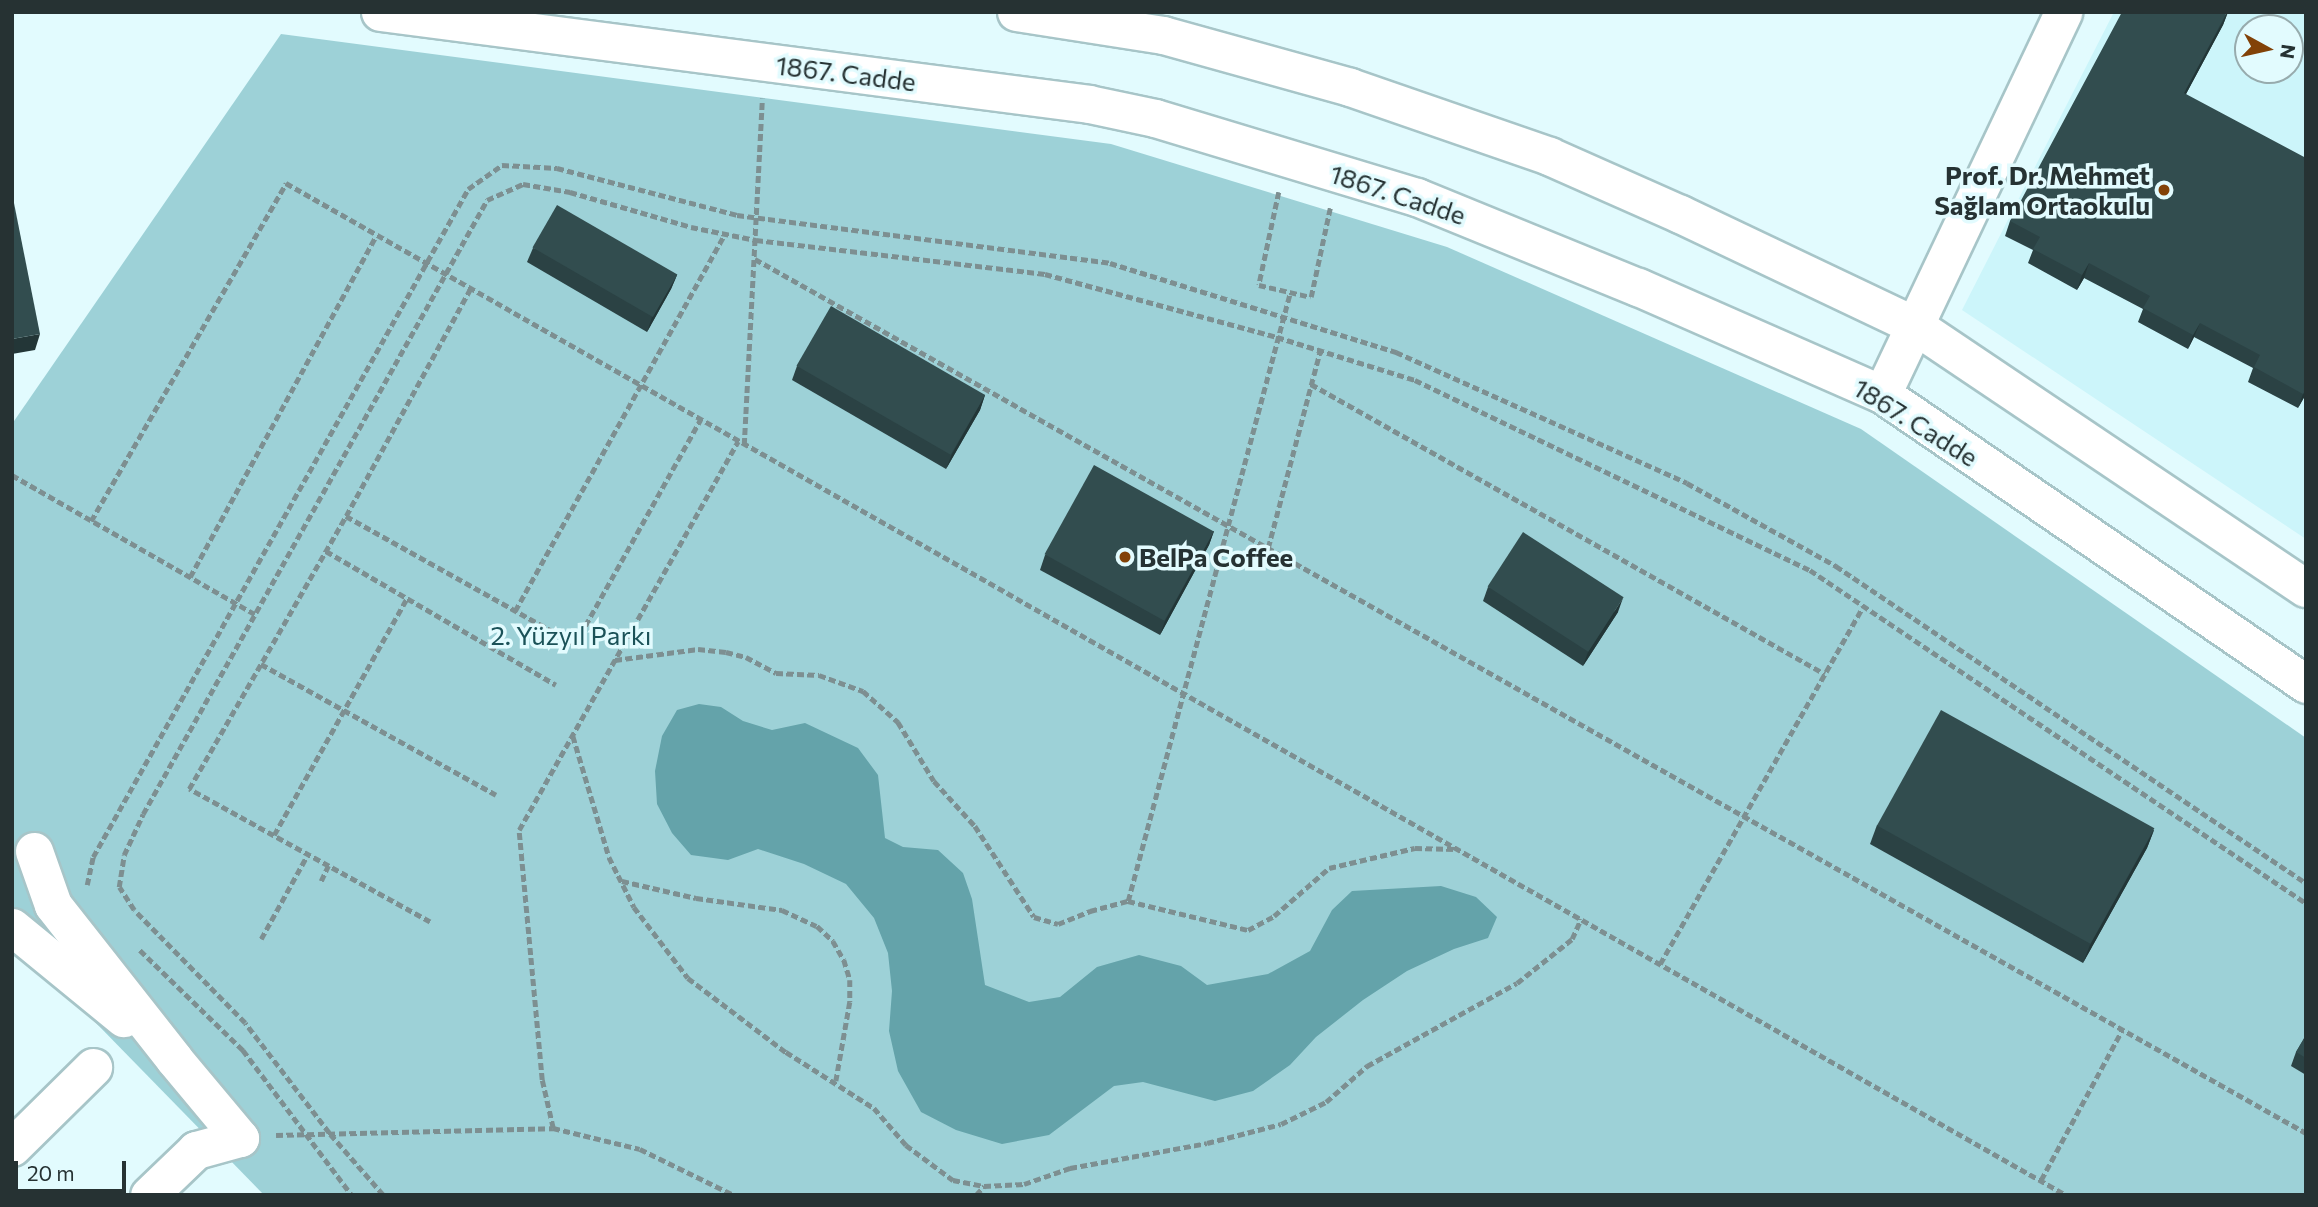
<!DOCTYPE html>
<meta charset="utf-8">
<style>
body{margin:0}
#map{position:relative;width:2318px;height:1207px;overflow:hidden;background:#e2fbfe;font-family:Commissioner,sans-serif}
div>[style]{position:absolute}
.built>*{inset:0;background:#ccf5fa}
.green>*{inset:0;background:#9dd1d7}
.water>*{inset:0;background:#64a3aa}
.path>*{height:4.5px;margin-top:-2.25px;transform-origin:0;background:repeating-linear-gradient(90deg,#7d8f91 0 7px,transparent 0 10.5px)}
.roads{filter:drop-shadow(2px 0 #a7c5c8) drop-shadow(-2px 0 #a7c5c8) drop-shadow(0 2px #a7c5c8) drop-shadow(0 -2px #a7c5c8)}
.minor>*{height:37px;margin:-18.5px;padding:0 18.5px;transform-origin:18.5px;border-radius:18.5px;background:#fff}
.wall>*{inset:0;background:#2b4244}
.shaded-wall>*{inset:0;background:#233637}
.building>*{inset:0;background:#324d4f;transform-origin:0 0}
.dots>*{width:19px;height:19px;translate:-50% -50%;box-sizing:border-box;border:4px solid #e2fbfe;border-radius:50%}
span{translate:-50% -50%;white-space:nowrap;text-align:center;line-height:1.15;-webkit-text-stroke:7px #e2fbfe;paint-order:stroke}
.street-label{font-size:26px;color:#263233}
.poi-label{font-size:26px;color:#263233;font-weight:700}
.right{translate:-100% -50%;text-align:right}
.left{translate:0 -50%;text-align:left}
.park-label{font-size:26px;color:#1b5258}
.frame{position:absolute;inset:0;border:14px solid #263233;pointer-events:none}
.north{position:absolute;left:2234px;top:14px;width:70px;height:70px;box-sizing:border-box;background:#e2fbfe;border:2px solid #97abad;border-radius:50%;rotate:98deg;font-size:19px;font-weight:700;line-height:28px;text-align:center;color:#263233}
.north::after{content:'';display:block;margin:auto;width:24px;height:32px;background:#824208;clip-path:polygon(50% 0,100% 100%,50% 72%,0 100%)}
.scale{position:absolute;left:14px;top:1161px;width:112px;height:32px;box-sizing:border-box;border:4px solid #263233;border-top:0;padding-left:9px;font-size:21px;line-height:24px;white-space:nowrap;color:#263233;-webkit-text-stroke:5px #e2fbfe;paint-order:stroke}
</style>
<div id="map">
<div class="built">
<div style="clip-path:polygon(evenodd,2114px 12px,2306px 12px,2306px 539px,1962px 310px,2114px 12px,2248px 28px,2290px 28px,2290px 70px,2248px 70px,2248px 28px)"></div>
</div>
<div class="green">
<div style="clip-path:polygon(281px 34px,1111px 144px,1447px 247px,1861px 429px,2306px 738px,2306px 1195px,264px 1195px,12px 937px,12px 424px)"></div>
</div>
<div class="water">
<div style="clip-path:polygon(699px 704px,721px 707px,743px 721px,772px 730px,805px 723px,858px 748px,878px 775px,885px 838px,903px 847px,938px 850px,963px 873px,972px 899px,985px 985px,1029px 1002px,1060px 997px,1097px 967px,1139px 955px,1181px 966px,1207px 985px,1268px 974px,1310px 951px,1332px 910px,1352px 891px,1441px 886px,1476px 897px,1497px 917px,1488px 938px,1454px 949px,1407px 971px,1363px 1000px,1316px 1037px,1290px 1065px,1253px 1091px,1215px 1101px,1143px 1082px,1114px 1086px,1049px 1135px,1002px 1144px,956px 1130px,921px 1112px,898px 1071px,889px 1031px,892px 991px,888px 953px,874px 918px,846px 884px,804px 864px,758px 849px,728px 860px,691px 855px,672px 833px,657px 804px,655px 771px,662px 736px,677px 710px)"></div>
</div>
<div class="path">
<div style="left:1279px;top:192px;width:95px;rotate:102.1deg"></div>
<div style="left:1259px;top:285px;width:53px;rotate:13deg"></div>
<div style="left:1311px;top:297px;width:91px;rotate:-77.9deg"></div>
<div style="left:755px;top:259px;width:1780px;rotate:29.4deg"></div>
<div style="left:1311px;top:384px;width:590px;rotate:29.43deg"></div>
<div style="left:744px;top:445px;width:347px;rotate:-87deg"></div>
<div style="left:12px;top:475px;width:280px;rotate:29.8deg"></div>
<div style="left:346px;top:516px;width:262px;rotate:29.2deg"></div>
<div style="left:575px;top:644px;width:257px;rotate:-60.8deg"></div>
<div style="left:91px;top:521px;width:390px;rotate:-60deg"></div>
<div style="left:286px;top:183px;width:2048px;rotate:29.62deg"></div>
<div style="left:1268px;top:548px;width:204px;rotate:-75.2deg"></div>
<div style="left:326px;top:551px;width:266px;rotate:30.2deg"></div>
<div style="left:190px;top:577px;width:388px;rotate:-61.4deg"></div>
<div style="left:515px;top:611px;width:432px;rotate:-60.9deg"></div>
<div style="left:615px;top:660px;width:84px;rotate:-7.5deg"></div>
<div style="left:698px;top:649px;width:28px;rotate:6deg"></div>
<div style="left:726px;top:652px;width:21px;rotate:14deg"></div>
<div style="left:746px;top:657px;width:34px;rotate:28deg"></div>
<div style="left:776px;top:673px;width:43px;rotate:2.7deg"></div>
<div style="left:819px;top:675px;width:47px;rotate:20deg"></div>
<div style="left:863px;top:691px;width:47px;rotate:41.5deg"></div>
<div style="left:898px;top:722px;width:69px;rotate:58.6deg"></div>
<div style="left:934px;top:781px;width:61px;rotate:47.7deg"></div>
<div style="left:975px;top:826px;width:108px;rotate:57deg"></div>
<div style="left:1034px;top:917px;width:25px;rotate:16deg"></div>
<div style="left:1058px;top:924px;width:35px;rotate:-22deg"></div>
<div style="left:1090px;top:911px;width:39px;rotate:-15deg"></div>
<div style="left:1128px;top:901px;width:123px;rotate:13.6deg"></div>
<div style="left:1248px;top:930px;width:30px;rotate:-28deg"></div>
<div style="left:1274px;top:916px;width:73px;rotate:-41.1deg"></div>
<div style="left:1329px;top:868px;width:88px;rotate:-13.1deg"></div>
<div style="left:1415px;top:848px;width:40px;rotate:1.4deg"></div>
<div style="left:261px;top:664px;width:269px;rotate:29.1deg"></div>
<div style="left:573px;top:736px;width:126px;rotate:73.4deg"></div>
<div style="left:609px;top:857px;width:56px;rotate:63.4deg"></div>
<div style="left:634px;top:907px;width:89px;rotate:52.7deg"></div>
<div style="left:688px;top:978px;width:123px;rotate:37.1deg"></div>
<div style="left:786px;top:1052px;width:104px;rotate:32.5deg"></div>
<div style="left:874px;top:1108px;width:49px;rotate:49.1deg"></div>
<div style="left:906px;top:1145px;width:59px;rotate:36.7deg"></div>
<div style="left:953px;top:1180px;width:32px;rotate:11deg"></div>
<div style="left:984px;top:1186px;width:40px;rotate:-2.9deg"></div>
<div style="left:1024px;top:1184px;width:49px;rotate:-19.2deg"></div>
<div style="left:1070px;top:1168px;width:139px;rotate:-10.3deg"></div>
<div style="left:1207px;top:1143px;width:76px;rotate:-14.4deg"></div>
<div style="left:1281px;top:1124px;width:50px;rotate:-26.1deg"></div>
<div style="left:1326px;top:1102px;width:55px;rotate:-41.3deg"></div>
<div style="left:1367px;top:1066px;width:171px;rotate:-29deg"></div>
<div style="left:1517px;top:983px;width:70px;rotate:-38.7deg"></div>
<div style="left:1572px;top:939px;width:22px;rotate:-66deg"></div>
<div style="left:274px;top:835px;width:272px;rotate:-60.7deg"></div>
<div style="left:321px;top:881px;width:17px;rotate:-65deg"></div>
<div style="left:622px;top:881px;width:76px;rotate:12.9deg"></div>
<div style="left:696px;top:898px;width:87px;rotate:7.9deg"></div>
<div style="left:782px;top:910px;width:38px;rotate:25deg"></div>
<div style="left:817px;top:926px;width:22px;rotate:43deg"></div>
<div style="left:833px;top:941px;width:22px;rotate:60deg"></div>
<div style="left:844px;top:960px;width:21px;rotate:73deg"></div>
<div style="left:850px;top:980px;width:22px;rotate:90deg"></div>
<div style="left:850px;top:1002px;width:80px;rotate:100deg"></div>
<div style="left:87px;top:885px;width:29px;rotate:-78deg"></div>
<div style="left:93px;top:857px;width:766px;rotate:-60.69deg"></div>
<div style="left:468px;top:189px;width:42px;rotate:-35.2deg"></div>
<div style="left:502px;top:165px;width:55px;rotate:3.1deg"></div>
<div style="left:557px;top:168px;width:186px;rotate:14.6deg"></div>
<div style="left:737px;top:215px;width:376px;rotate:7.3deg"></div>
<div style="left:1110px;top:263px;width:300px;rotate:17.3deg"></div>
<div style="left:1396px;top:352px;width:319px;rotate:24.2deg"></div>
<div style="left:1687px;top:483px;width:171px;rotate:29.1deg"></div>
<div style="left:1836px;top:566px;width:567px;rotate:34deg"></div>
<div style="left:1128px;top:901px;width:629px;rotate:-75.08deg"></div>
<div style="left:430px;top:922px;width:275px;rotate:-151.1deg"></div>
<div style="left:189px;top:789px;width:315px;rotate:-60.1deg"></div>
<div style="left:346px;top:516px;width:260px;rotate:-61.3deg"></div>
<div style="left:261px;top:939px;width:97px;rotate:-61.1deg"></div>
<div style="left:140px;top:950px;width:144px;rotate:44.2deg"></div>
<div style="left:243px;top:1050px;width:181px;rotate:53.1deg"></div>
<div style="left:1660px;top:964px;width:411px;rotate:-60.4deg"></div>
<div style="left:553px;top:1128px;width:49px;rotate:-102.9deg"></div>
<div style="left:542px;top:1080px;width:251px;rotate:-95.3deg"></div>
<div style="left:519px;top:830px;width:446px;rotate:-60.6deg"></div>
<div style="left:276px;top:1135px;width:277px;rotate:-1.4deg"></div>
<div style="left:553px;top:1128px;width:89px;rotate:13.6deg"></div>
<div style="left:640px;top:1149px;width:105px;rotate:26.1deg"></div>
<div style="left:2041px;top:1180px;width:170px;rotate:-61.6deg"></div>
<div style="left:383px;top:1195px;width:82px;rotate:-131.1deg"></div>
<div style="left:329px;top:1133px;width:138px;rotate:-127.4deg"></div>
<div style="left:245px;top:1023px;width:158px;rotate:-134.5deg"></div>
<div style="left:134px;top:910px;width:27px;rotate:-123deg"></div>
<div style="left:119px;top:887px;width:32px;rotate:-81deg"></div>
<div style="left:124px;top:855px;width:45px;rotate:-65.1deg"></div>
<div style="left:143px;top:814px;width:704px;rotate:-60.74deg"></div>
<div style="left:487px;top:200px;width:39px;rotate:-24deg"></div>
<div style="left:523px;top:184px;width:48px;rotate:9.7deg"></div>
<div style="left:570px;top:192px;width:126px;rotate:16.1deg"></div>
<div style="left:691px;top:227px;width:66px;rotate:11.3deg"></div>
<div style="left:756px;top:240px;width:291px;rotate:6.7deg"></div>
<div style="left:1045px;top:274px;width:240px;rotate:15.2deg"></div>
<div style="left:1277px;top:337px;width:145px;rotate:17.3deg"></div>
<div style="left:1415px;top:380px;width:438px;rotate:25.7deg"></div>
<div style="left:1810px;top:570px;width:597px;rotate:33.88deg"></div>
<div style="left:976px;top:1195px;width:12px;rotate:-48deg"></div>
</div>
<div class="roads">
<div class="minor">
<div style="left:380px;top:12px;width:715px;rotate:7.39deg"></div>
<div style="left:1089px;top:104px;width:67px;rotate:12deg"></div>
<div style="left:1155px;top:118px;width:274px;rotate:16.8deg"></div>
<div style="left:1417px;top:197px;width:239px;rotate:22.2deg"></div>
<div style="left:1638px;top:287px;width:266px;rotate:23.7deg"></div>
<div style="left:1882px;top:394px;width:514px;rotate:34.37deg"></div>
<div style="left:1016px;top:12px;width:149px;rotate:8.9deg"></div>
<div style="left:1163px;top:35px;width:194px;rotate:15.5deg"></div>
<div style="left:1350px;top:87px;width:211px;rotate:19.1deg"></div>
<div style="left:1549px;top:156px;width:143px;rotate:23.9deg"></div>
<div style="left:1680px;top:214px;width:259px;rotate:25.4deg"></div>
<div style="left:1914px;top:325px;width:472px;rotate:33.9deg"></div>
<div style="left:1882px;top:394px;width:423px;rotate:-64.6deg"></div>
<div style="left:34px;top:851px;width:57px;rotate:70.6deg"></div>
<div style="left:53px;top:905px;width:196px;rotate:51.8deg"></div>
<div style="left:174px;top:1059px;width:103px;rotate:50.1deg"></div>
<div style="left:240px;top:1138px;width:46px;rotate:164.7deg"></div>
<div style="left:196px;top:1150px;width:65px;rotate:136.2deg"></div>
<div style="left:12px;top:927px;width:144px;rotate:39.3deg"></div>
<div style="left:12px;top:1147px;width:114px;rotate:-44.6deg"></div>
</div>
</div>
<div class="wall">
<div style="clip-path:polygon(2228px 12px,2223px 25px,2186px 94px,2306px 394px,2298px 408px,2248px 382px,2253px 368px,2194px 337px,2188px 349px,2138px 322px,2143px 309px,2084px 278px,2077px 290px,2028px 263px,2033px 250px,2005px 236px,2010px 221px)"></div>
<div style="clip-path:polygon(533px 248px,677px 275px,671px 289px,647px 332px,527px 262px)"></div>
<div style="clip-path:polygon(797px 366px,985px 395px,980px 410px,946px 469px,792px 380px)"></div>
<div style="clip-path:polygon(1214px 531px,1209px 545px,1160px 635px,1040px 570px,1045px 555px)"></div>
<div style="clip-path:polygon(1488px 587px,1618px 612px,1583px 666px,1483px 601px)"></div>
<div style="clip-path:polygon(1877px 825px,2154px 830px,2147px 848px,2083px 963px,1870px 844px)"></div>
<div style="clip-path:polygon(2306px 1035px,2306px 1075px,2291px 1066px,2296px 1052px)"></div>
</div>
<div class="shaded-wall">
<div style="clip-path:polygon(2228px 12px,2223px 25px,2179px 107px,2184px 93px)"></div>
<div style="clip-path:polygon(2089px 263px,2084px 278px,2077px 290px,2082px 275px)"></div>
<div style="clip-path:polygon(677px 275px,671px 289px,647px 332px,652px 317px)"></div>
<div style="clip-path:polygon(2200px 323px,2194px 337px,2188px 349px,2193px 335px)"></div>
<div style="clip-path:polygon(40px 334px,35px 350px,12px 354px,12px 339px)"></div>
<div style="clip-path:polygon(2306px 390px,2306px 394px,2298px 408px,2303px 394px)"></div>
<div style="clip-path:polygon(985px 395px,980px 410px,946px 469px,952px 454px)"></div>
<div style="clip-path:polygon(1214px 531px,1209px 545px,1160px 635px,1165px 621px)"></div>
<div style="clip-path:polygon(1623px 598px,1618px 612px,1583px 666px,1588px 652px)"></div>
<div style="clip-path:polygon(2154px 830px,2147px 848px,2083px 963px,2090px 945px)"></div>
</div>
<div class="building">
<div style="clip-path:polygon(2122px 12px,2227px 12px,2184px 93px,2306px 158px,2306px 390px,2303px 394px,2254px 367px,2260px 355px,2200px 323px,2193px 335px,2143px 308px,2150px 296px,2089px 263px,2082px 275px,2033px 249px,2040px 237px,2010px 221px)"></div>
<div style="clip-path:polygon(12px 193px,40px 334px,12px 339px)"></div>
<div style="left:557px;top:205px;width:139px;height:49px;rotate:30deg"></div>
<div style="left:831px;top:306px;width:178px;height:69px;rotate:30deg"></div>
<div style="left:1094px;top:465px;width:137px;height:102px;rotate:29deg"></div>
<div style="left:1523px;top:532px;width:120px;height:65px;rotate:33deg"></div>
<div style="left:1941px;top:710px;width:244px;height:132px;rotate:29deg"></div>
<div style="clip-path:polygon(2306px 1035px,2306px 1058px,2296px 1052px)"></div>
</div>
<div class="dots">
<div style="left:2164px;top:190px;background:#824208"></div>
<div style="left:1125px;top:557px;background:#824208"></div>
</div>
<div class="street-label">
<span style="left:846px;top:73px;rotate:7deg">1867. Cadde</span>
<span style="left:1398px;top:194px;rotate:18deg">1867. Cadde</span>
<span style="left:1916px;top:422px;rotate:32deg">1867. Cadde</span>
</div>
<div class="poi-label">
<span class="right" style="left:2150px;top:190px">Prof. Dr. Mehmet<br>Sağlam Ortaokulu</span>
<span class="left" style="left:1139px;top:557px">BelPa Coffee</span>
</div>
<div class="park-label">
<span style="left:571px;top:635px">2. Yüzyıl Parkı</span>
</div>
<div class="frame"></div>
<div class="north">N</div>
<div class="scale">20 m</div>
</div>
